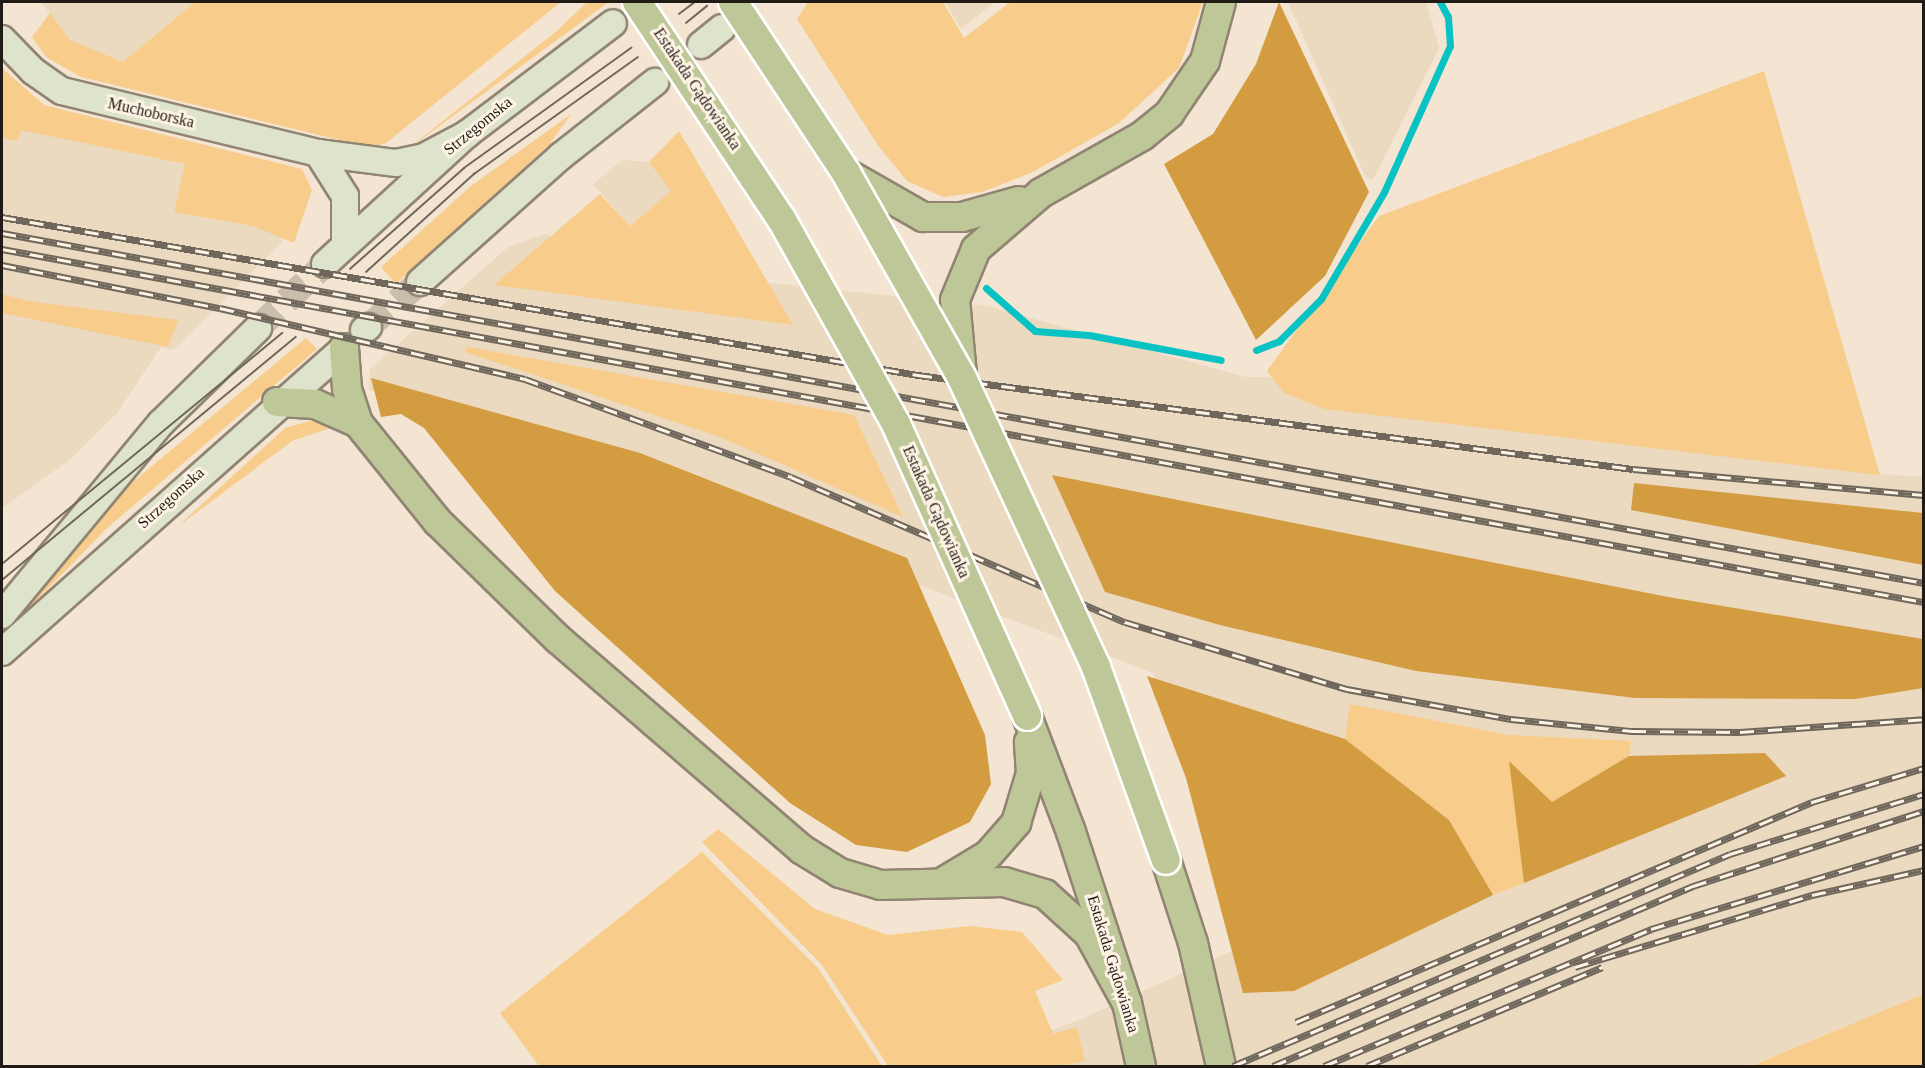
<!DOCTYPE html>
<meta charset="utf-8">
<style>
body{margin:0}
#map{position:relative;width:1925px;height:1068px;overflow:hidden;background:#f3e5d2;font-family:Georgia,serif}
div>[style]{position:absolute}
.built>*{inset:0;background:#ebd9c0}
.green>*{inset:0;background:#f8cd8c}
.forest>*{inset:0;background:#d49c41}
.stream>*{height:7px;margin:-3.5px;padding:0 3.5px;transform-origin:3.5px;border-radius:3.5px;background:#08c2c3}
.secondary-tunnel>*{height:26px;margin-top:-13px;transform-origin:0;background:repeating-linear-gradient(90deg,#c9bdac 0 26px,transparent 0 39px)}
.roads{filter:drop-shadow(2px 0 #918473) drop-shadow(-2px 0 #918473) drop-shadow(0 2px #918473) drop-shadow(0 -2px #918473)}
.secondary>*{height:26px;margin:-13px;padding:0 13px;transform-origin:13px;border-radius:13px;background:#dee3cb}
.primary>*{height:28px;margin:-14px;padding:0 14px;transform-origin:14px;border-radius:14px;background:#bec797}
.tram>*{height:1.5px;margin:-0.75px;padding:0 0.75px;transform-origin:0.75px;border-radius:0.75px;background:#6f675c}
.rail>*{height:7px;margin-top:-3.5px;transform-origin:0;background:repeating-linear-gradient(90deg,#fef3e4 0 14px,#6f675c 0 28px);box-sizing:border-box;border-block:2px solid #6f675c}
.bridges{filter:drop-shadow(2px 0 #fff) drop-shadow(-2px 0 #fff) drop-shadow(0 2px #fff) drop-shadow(0 -2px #fff)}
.primary-bridge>*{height:28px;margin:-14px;padding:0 14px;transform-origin:14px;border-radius:14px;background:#bec797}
span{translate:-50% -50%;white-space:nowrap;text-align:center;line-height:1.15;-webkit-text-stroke:6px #fef3e4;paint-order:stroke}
.street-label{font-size:16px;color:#201c15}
.frame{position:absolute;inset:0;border:3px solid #201c15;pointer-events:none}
</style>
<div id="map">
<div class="built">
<div style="clip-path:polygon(41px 2px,195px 2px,123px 62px,70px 40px)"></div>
<div style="clip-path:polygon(945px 2px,995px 2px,961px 29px)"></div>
<div style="clip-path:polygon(1288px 2px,1426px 2px,1439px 48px,1373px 180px,1366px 178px)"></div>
<div style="clip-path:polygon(2px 71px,35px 106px,292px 172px,281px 243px,173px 350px,161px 347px,117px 413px,71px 459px,2px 508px)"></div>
<div style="clip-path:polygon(622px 160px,649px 162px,671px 191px,630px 226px,593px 184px)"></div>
<div style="clip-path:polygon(544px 234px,650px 270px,987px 306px,1246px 377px,1380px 378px,1880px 474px,1923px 477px,1923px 994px,1749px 1066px,956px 1066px,1084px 1018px,1238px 948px,1177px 722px,1153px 673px,584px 459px,409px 409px,369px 389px,370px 369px,507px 248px)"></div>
</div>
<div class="green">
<div style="clip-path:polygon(195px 2px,561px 2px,386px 143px,372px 148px,81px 77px,46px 57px,32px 37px,50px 13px,70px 40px,123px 62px)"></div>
<div style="clip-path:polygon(587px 2px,609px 2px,401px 154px,558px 30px)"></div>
<div style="clip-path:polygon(808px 2px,943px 2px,964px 38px,1010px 2px,1203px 2px,1179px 68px,1119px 123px,1031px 173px,982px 192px,943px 197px,907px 181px,879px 147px,797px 19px)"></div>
<div style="clip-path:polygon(2px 68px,44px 105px,302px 169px,312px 190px,294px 243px,253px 226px,174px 212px,185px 164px,21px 130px,17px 141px,2px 138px)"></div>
<div style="clip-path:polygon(1764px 71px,1880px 475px,1324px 409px,1284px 393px,1267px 371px,1379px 216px)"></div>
<div style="clip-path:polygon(571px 114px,549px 145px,396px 284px,381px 267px,471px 186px)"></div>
<div style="clip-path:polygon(679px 131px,793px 325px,494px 285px,600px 194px,630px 226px,671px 191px,649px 162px)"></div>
<div style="clip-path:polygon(2px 294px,28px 301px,178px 320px,168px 347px,2px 313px)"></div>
<div style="clip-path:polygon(306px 338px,317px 349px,106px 529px,2px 636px,2px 627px,88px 519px)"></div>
<div style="clip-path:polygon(467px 347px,854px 415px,903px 517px,717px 436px,465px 352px)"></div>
<div style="clip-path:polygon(310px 421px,336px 426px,292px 441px,176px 528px,285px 428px)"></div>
<div style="clip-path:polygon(1350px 704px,1509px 735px,1631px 741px,1629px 756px,1552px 802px,1510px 762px,1524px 883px,1493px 895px,1449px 820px,1345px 739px)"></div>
<div style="clip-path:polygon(718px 829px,815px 909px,888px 935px,970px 926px,1022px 932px,1063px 980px,1035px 991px,1053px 1034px,1077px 1027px,1085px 1061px,1060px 1066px,888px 1066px,822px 965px,702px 842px)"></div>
<div style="clip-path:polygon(702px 852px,818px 968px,882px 1066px,539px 1066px,500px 1013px)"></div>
<div style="clip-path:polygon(1923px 994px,1923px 1066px,1749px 1066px,1753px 1065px)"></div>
</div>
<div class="forest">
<div style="clip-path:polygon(1279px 2px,1369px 192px,1325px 276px,1256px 340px,1164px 164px,1213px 134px,1256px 64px)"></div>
<div style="clip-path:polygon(371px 378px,640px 453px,907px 558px,985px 735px,991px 784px,970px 822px,907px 852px,856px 845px,790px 803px,555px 591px,424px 428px,401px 414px,381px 417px)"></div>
<div style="clip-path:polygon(1052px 475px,1668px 597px,1923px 639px,1923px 688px,1855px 699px,1635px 698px,1416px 671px,1220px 625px,1105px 592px)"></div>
<div style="clip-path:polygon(1634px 483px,1923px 513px,1923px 565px,1631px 510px)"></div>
<div style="clip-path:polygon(1147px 676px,1345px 739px,1449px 820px,1493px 895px,1294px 991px,1243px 993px,1186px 778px)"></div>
<div style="clip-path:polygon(1765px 753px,1786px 776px,1524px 883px,1509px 761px,1552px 802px,1629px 756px)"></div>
</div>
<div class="stream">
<div style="left:986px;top:288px;width:65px;rotate:41.3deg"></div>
<div style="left:1035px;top:331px;width:54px;rotate:4.2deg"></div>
<div style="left:1089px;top:335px;width:134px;rotate:10.7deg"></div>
<div style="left:1256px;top:350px;width:25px;rotate:-21deg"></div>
<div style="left:1279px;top:341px;width:59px;rotate:-45deg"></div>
<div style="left:1321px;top:299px;width:124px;rotate:-59.5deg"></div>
<div style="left:1384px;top:192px;width:160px;rotate:-65.7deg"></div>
<div style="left:1450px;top:46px;width:29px;rotate:-94deg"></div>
<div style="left:1448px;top:17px;width:17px;rotate:-118deg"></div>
</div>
<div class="secondary-tunnel">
<div style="left:725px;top:26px;width:39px;rotate:-38deg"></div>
<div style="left:368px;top:327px;width:69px;rotate:-40.9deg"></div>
<div style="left:258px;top:328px;width:93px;rotate:-43.7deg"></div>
</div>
<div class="roads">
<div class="secondary">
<div style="left:2px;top:39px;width:45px;rotate:45.9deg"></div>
<div style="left:33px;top:71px;width:35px;rotate:35deg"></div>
<div style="left:62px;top:91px;width:263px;rotate:13.6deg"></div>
<div style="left:318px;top:153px;width:79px;rotate:7.3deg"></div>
<div style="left:396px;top:163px;width:29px;rotate:-12deg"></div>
<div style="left:424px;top:157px;width:49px;rotate:-28.1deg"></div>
<div style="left:701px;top:45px;width:27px;rotate:-39deg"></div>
<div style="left:318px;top:153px;width:51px;rotate:57.9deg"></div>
<div style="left:345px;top:196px;width:48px;rotate:90deg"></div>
<div style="left:325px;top:264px;width:193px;rotate:-42.5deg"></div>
<div style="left:467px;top:134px;width:183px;rotate:-37.2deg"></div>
<div style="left:420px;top:282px;width:189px;rotate:-41.8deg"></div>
<div style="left:561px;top:156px;width:120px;rotate:-38.2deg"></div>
<div style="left:364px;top:330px;width:5px;rotate:-37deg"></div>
<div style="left:2px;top:615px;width:249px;rotate:-50.4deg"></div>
<div style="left:161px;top:423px;width:136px;rotate:-44.4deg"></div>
<div style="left:2px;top:652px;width:458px;rotate:-41.6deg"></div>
</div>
<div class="primary">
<div style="left:846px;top:173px;width:89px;rotate:29.7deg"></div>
<div style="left:923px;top:217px;width:39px"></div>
<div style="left:962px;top:217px;width:59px;rotate:-15.7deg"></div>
<div style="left:344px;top:348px;width:41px;rotate:85.8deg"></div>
<div style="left:347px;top:389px;width:36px;rotate:72deg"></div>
<div style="left:358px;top:423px;width:127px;rotate:51.1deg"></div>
<div style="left:438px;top:522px;width:168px;rotate:44.3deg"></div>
<div style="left:558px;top:639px;width:321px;rotate:40.8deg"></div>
<div style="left:801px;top:849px;width:46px;rotate:31.6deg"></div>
<div style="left:840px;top:873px;width:43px;rotate:16.3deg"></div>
<div style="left:881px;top:885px;width:123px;rotate:-1.4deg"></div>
<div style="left:1004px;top:882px;width:43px;rotate:16.3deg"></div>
<div style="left:1045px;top:894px;width:59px;rotate:42.3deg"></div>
<div style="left:1089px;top:934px;width:79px;rotate:61.2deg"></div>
<div style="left:962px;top:375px;width:75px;rotate:-95.3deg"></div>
<div style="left:955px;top:300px;width:55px;rotate:-67.6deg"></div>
<div style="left:976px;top:249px;width:86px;rotate:-40.7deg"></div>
<div style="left:1041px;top:193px;width:116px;rotate:-29.4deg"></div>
<div style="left:1142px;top:136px;width:35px;rotate:-39deg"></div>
<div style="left:1169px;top:114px;width:64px;rotate:-55.8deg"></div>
<div style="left:1205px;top:61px;width:61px;rotate:-74.8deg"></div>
<div style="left:277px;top:402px;width:38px;rotate:3deg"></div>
<div style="left:315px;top:404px;width:47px;rotate:23.8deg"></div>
<div style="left:1027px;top:716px;width:124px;rotate:69.2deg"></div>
<div style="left:1071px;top:832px;width:180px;rotate:71.9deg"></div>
<div style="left:1127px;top:1003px;width:65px;rotate:77.5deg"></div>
<div style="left:1166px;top:860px;width:87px;rotate:72deg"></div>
<div style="left:1193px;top:943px;width:126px;rotate:77.2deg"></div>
<div style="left:943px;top:882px;width:52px;rotate:-31deg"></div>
<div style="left:988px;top:855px;width:43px;rotate:-48.8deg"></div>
<div style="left:1016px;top:823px;width:52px;rotate:-73.3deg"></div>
<div style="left:1031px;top:773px;width:31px;rotate:-94deg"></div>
</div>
</div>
<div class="tram">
<div style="left:679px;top:14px;width:20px;rotate:-37deg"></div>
<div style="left:686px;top:23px;width:27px;rotate:-39deg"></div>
<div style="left:350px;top:269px;width:152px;rotate:-41.5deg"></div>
<div style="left:464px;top:168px;width:206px;rotate:-35.7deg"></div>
<div style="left:366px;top:272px;width:146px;rotate:-42.2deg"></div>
<div style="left:474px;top:174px;width:201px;rotate:-35.5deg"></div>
<div style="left:2px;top:564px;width:363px;rotate:-39.5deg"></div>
<div style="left:2px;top:580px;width:381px;rotate:-39.6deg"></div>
</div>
<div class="rail">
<div style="left:2px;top:217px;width:930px;rotate:9.79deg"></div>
<div style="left:918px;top:375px;width:721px;rotate:7.49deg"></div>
<div style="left:1633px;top:469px;width:292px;rotate:5.1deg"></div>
<div style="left:2px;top:233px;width:1954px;rotate:10.32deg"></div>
<div style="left:2px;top:249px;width:1954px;rotate:10.41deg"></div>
<div style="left:2px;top:265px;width:222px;rotate:11.2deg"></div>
<div style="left:220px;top:308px;width:313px;rotate:13.1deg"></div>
<div style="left:525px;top:379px;width:283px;rotate:20.2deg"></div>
<div style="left:791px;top:477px;width:364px;rotate:23.5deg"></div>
<div style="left:1125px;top:622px;width:232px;rotate:16.8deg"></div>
<div style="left:1347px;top:689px;width:167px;rotate:10.4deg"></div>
<div style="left:1511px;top:719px;width:122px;rotate:5.7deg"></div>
<div style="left:1632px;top:731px;width:108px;rotate:0.5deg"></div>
<div style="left:1740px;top:732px;width:184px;rotate:-4deg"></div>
<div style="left:1575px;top:967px;width:248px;rotate:-16.9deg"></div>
<div style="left:1812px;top:895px;width:115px;rotate:-12.6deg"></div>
<div style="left:1296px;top:1022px;width:561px;rotate:-23.09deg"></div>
<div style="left:1812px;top:802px;width:117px;rotate:-16.9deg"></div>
<div style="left:1233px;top:1066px;width:540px;rotate:-23.1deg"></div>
<div style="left:1730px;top:854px;width:203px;rotate:-17.2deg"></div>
<div style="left:1273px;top:1066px;width:457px;rotate:-23.2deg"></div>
<div style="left:1693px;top:886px;width:243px;rotate:-18deg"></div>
<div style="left:1324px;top:1066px;width:355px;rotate:-22.7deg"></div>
<div style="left:1651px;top:929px;width:285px;rotate:-16.9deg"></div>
<div style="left:1367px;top:1066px;width:255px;rotate:-22.8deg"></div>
</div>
<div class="bridges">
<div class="primary-bridge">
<div style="left:637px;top:2px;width:262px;rotate:56.4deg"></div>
<div style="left:782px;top:220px;width:234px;rotate:60.8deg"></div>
<div style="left:896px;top:424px;width:320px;rotate:65.8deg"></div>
<div style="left:733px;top:2px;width:205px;rotate:56.5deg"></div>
<div style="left:846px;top:173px;width:236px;rotate:60.5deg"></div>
<div style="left:962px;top:378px;width:319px;rotate:65.1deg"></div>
<div style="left:1096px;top:667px;width:205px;rotate:70.1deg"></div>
</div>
</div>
<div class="street-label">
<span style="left:697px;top:89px;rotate:56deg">Estakada Gądowianka</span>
<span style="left:151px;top:113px;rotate:13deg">Muchoborska</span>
<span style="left:478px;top:126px;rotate:-39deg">Strzegomska</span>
<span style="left:171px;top:498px;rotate:-42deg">Strzegomska</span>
<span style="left:936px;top:512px;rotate:66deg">Estakada Gądowianka</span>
<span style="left:1113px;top:964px;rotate:73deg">Estakada Gądowianka</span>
</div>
<div class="frame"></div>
</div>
